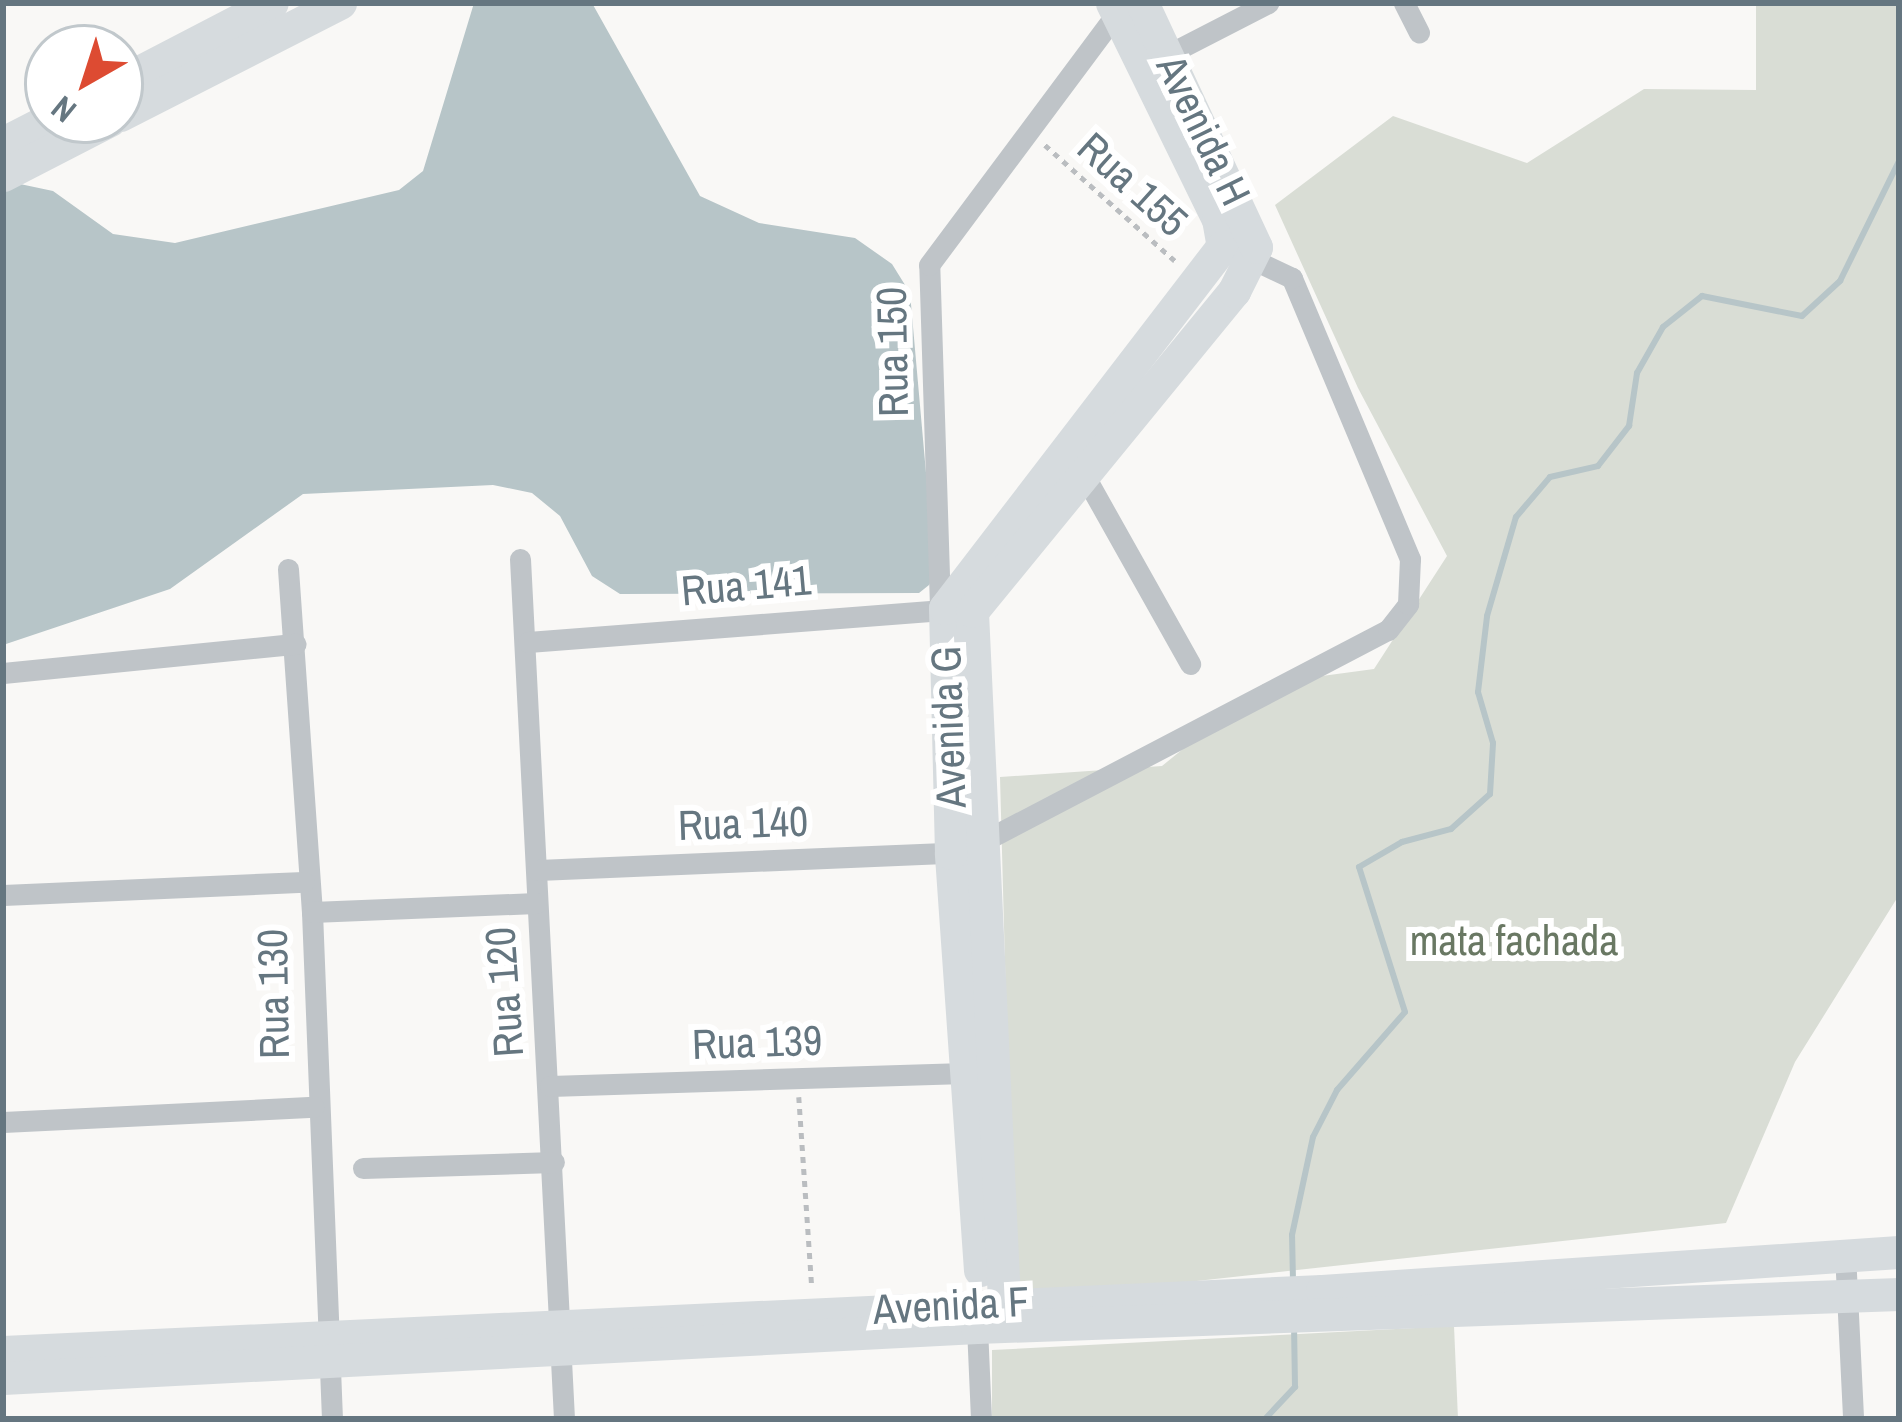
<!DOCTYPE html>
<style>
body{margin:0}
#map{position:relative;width:1902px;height:1422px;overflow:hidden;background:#f9f8f6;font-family:"Archivo Narrow",sans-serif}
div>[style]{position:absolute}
.green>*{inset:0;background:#d9ddd5}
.water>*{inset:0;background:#b7c5c8}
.stream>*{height:6px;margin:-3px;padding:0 3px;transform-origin:3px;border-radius:3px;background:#b7c5c8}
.path>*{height:4.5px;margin-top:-2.25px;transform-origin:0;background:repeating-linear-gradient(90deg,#babdc0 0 6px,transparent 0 12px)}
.street>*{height:21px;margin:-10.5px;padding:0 10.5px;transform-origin:10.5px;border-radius:10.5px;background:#bfc4c8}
.secondary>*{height:33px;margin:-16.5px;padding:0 16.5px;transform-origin:16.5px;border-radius:16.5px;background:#d6dbde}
span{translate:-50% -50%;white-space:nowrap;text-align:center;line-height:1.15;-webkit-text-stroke:12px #fff;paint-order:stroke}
.street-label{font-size:42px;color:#657680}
.park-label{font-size:42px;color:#697863}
.frame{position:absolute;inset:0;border:6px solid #657680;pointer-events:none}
.north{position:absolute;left:24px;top:24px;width:120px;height:120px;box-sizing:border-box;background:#fff;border:3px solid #c1c8cc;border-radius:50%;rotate:219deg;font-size:33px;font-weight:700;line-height:48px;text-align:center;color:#657680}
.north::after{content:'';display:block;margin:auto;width:42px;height:54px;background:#dd4b32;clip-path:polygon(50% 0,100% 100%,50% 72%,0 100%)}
</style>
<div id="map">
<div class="green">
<div style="clip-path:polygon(1756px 3px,1899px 3px,1899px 895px,1795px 1062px,1726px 1223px,1014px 1301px,1000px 777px,1162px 766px,1263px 684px,1374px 669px,1447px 556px,1358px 388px,1275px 205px,1393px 116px,1527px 163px,1644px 89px,1756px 90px)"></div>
<div style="clip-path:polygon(1454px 1326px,1458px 1419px,992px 1419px,992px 1350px)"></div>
</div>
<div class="water">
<div style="clip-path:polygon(474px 3px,592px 3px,700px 196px,759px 223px,855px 238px,892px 264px,910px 293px,935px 574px,929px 585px,919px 593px,620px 594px,592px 576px,560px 516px,532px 493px,493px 485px,303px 494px,170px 589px,3px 645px,3px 191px,20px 184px,53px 191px,113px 234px,175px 243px,399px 190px,423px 171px)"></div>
</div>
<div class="stream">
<div style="left:1293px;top:1281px;width:46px;rotate:-91.2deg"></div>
<div style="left:1292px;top:1235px;width:100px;rotate:-77.9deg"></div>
<div style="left:1313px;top:1137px;width:53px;rotate:-62.9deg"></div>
<div style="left:1337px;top:1090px;width:103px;rotate:-48.9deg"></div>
<div style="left:1405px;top:1012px;width:152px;rotate:-107.6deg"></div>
<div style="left:1359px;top:867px;width:50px;rotate:-30.2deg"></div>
<div style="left:1402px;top:842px;width:51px;rotate:-14.9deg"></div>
<div style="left:1451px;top:829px;width:52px;rotate:-41.9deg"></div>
<div style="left:1490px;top:794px;width:51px;rotate:-86.6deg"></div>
<div style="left:1493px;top:743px;width:53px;rotate:-106.4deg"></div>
<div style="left:1478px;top:692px;width:77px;rotate:-83.2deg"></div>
<div style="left:1487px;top:616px;width:103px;rotate:-73.7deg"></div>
<div style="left:1516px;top:517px;width:52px;rotate:-49.6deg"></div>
<div style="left:1550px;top:477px;width:49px;rotate:-12.9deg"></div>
<div style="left:1598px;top:466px;width:51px;rotate:-52.2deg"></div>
<div style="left:1629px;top:426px;width:54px;rotate:-81.4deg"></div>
<div style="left:1637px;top:373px;width:53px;rotate:-60.5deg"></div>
<div style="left:1663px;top:327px;width:50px;rotate:-38.5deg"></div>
<div style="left:1702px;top:296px;width:102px;rotate:11.3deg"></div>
<div style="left:1802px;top:316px;width:52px;rotate:-42.6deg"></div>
<div style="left:1840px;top:281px;width:134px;rotate:-63.8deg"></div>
<div style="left:1265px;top:1419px;width:44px;rotate:-46.8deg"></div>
<div style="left:1295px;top:1387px;width:63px;rotate:-90.9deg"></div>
</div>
<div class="path">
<div style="left:1045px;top:145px;width:174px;rotate:41.7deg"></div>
<div style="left:799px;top:1097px;width:192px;rotate:86.1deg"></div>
</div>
<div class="street">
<div style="left:1404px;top:3px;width:33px;rotate:63deg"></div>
<div style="left:1167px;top:55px;width:114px;rotate:-27.2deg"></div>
<div style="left:1083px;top:473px;width:219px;rotate:60.7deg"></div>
<div style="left:520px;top:559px;width:861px;rotate:87.07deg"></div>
<div style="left:288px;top:569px;width:344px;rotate:86deg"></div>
<div style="left:312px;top:912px;width:507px;rotate:87.74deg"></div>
<div style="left:940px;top:607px;width:342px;rotate:-91.8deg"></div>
<div style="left:929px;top:265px;width:314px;rotate:-53.3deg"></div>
<div style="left:528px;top:642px;width:426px;rotate:-4.4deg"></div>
<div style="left:3px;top:673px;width:294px;rotate:-5.7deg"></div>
<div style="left:982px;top:842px;width:458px;rotate:-27.6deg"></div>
<div style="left:1388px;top:630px;width:33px;rotate:-52deg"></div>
<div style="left:1408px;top:604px;width:45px;rotate:-87.5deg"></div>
<div style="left:1410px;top:559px;width:305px;rotate:-112.8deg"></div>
<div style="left:1292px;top:278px;width:42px;rotate:-154.7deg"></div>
<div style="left:538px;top:870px;width:413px;rotate:-2.4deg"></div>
<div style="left:3px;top:895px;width:301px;rotate:-2.5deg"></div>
<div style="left:312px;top:912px;width:224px;rotate:-2.3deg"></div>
<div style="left:550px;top:1086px;width:415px;rotate:-1.8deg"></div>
<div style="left:3px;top:1122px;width:311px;rotate:-2.8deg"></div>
<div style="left:363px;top:1168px;width:191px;rotate:-1.8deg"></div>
<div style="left:1845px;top:1253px;width:166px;rotate:87.2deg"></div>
<div style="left:977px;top:1327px;width:92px;rotate:87.5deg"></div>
</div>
<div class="secondary">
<div style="left:1112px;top:3px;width:241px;rotate:63.9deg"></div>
<div style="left:1218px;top:219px;width:27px;rotate:80deg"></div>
<div style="left:120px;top:82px;width:171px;rotate:-27.5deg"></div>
<div style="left:120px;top:115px;width:247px;rotate:-27deg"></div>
<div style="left:3px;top:143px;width:51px;rotate:-27.1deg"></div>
<div style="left:3px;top:175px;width:120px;rotate:-27.2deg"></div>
<div style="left:980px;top:1270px;width:418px;rotate:-94deg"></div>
<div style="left:951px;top:853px;width:245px;rotate:-91.4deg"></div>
<div style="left:945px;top:608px;width:456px;rotate:-52.5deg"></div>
<div style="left:1004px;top:1301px;width:691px;rotate:-92.66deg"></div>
<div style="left:972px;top:611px;width:414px;rotate:-50.7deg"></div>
<div style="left:1234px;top:291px;width:49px;rotate:-63.4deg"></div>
<div style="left:1256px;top:247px;width:269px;rotate:-115deg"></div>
<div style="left:3px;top:1352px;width:1320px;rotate:-2.65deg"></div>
<div style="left:1322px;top:1291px;width:578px;rotate:-3.87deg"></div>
<div style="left:3px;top:1378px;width:975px;rotate:-3deg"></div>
<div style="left:977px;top:1327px;width:923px;rotate:-2.05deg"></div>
</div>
<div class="street-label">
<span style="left:1204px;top:130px;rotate:64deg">Avenida H</span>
<span style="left:1133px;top:184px;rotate:42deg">Rua 155</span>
<span style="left:892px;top:352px;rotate:-91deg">Rua 150</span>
<span style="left:746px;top:585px;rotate:-5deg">Rua 141</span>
<span style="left:948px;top:727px;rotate:-92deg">Avenida G</span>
<span style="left:743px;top:823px;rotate:-2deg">Rua 140</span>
<span style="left:504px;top:992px;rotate:-94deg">Rua 120</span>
<span style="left:273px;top:994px;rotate:-91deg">Rua 130</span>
<span style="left:757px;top:1042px;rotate:-2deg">Rua 139</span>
<span style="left:951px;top:1305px;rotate:-3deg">Avenida F</span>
</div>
<div class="park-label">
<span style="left:1514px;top:940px">mata fachada</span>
</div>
<div class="frame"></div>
<div class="north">N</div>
</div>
